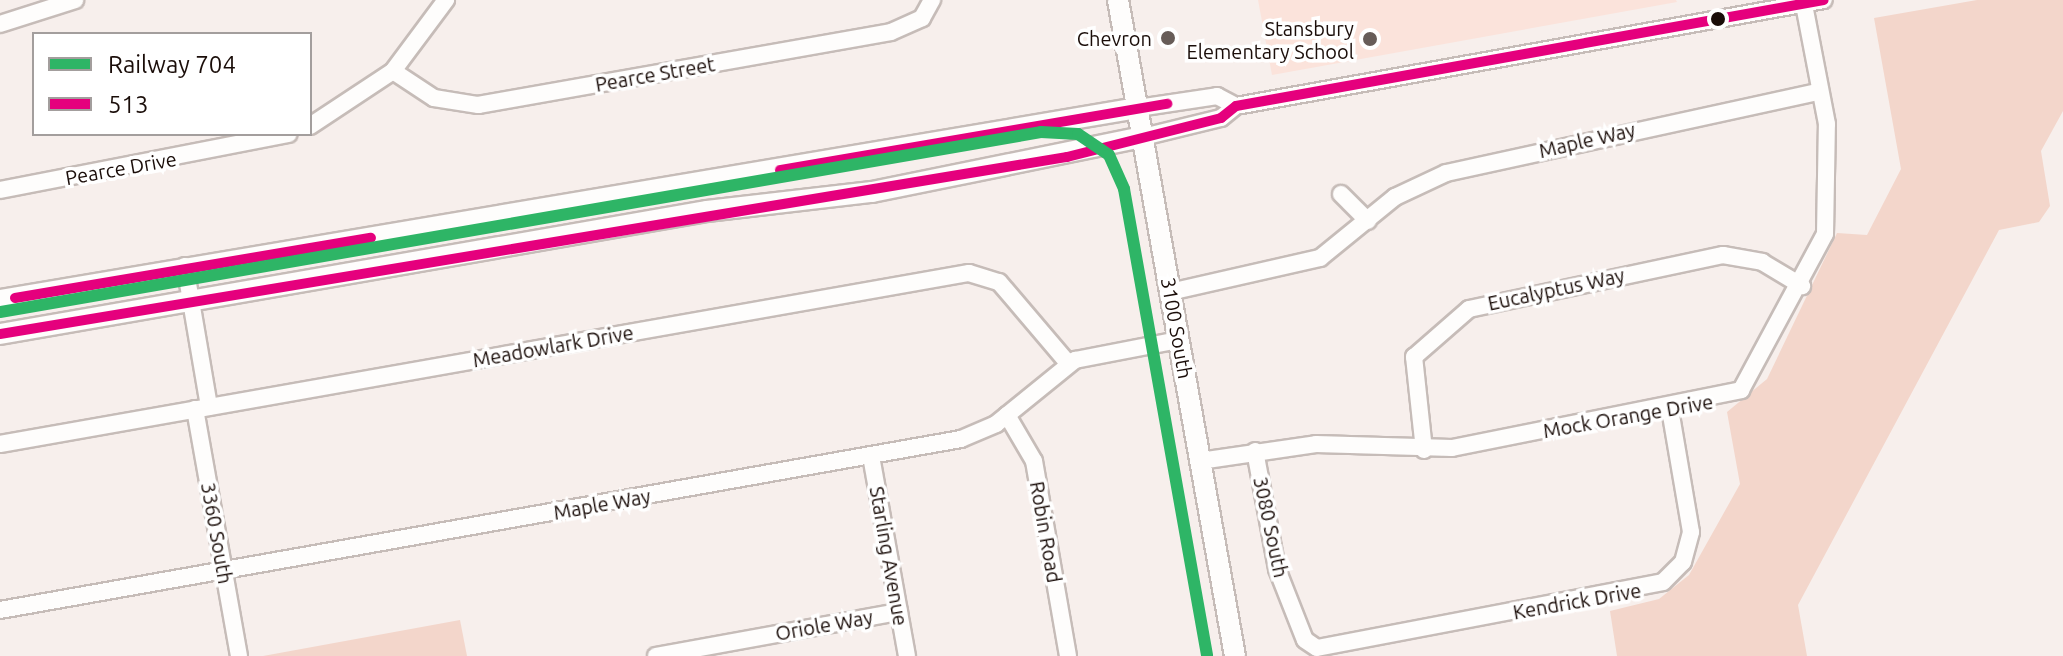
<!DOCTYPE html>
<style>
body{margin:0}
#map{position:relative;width:2063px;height:656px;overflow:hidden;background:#f7efec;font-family:Ubuntu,sans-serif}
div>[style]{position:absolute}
.built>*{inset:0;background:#fbe3db}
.green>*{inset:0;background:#f3d6cb}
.roads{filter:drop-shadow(2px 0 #c6bcb8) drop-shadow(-2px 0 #c6bcb8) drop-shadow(0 2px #c6bcb8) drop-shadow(0 -2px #c6bcb8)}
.minor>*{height:16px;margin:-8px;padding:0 8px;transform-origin:8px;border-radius:8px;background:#fefdfc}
.major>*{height:20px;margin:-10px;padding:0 10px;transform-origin:10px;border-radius:10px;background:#fefdfc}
.bus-1>*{height:10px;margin:-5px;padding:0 5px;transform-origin:5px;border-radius:5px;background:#e5007d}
.rail-1>*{height:12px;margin:-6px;padding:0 6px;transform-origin:6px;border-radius:6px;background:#2eb566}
.dots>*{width:22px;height:22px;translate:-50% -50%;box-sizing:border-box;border:4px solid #fff;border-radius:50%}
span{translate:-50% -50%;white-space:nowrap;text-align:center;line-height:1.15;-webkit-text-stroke:7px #fff;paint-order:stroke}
.poi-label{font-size:20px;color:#1a0d09}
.right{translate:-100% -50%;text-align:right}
.street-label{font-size:20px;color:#1a0d09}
.legend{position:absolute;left:32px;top:32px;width:280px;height:104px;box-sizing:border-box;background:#fff;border:2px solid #a39e9d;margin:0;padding:10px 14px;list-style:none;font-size:24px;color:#1a0d09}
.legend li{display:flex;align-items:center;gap:16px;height:40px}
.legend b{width:40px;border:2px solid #a39e9d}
</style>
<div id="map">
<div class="built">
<div style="clip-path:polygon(1258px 0,1676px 0,1677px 2px,1272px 75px)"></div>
</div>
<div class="green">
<div style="clip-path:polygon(1977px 0,2063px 0,2063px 111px,2041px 151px,2050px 206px,2039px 222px,1999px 230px,1798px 605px,1807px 656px,1617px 656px,1610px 611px,1659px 599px,1689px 575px,1740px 484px,1727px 412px,1767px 379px,1837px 233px,1867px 235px,1901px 169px,1874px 18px)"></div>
<div style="clip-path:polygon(460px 620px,467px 656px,263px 656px)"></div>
</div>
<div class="roads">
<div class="minor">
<div style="left:0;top:24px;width:79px;rotate:-17.7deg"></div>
<div style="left:393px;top:71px;width:49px;rotate:33.4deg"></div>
<div style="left:434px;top:98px;width:45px;rotate:9deg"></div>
<div style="left:478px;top:105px;width:419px;rotate:-10deg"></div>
<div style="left:891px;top:32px;width:34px;rotate:-24deg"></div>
<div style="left:922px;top:18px;width:21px;rotate:-61deg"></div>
<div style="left:1138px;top:108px;width:80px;rotate:-8.6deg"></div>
<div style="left:1217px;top:96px;width:21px;rotate:28deg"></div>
<div style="left:310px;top:126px;width:100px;rotate:-33.5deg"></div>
<div style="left:393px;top:71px;width:89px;rotate:-53.3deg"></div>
<div style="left:1143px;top:137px;width:80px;rotate:-13.7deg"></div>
<div style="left:1221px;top:118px;width:19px;rotate:-39deg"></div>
<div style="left:1236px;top:106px;width:597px;rotate:-10.22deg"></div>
<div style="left:0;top:190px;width:294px;rotate:-11deg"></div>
<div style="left:1341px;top:194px;width:38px;rotate:45deg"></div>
<div style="left:185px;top:266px;width:143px;rotate:80.3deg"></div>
<div style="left:1170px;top:292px;width:154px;rotate:-12.8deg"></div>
<div style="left:1320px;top:258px;width:97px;rotate:-39.1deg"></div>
<div style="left:1395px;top:197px;width:56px;rotate:-25.2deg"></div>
<div style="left:1446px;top:173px;width:382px;rotate:-12.3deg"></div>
<div style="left:195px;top:409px;width:251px;rotate:79.9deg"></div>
<div style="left:1007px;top:415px;width:53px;rotate:59.6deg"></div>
<div style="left:1034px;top:461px;width:198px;rotate:80.1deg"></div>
<div style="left:0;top:444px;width:984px;rotate:-10.01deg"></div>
<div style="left:969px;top:273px;width:31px;rotate:17deg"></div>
<div style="left:999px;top:282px;width:106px;rotate:49.6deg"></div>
<div style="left:1424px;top:450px;width:94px;rotate:-96.1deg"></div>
<div style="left:1414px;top:357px;width:73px;rotate:-41.1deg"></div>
<div style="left:1469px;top:309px;width:260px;rotate:-12deg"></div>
<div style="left:1723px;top:255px;width:40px;rotate:10deg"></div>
<div style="left:1762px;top:262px;width:47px;rotate:31deg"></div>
<div style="left:1255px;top:451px;width:120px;rotate:79.4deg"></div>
<div style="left:1277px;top:569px;width:76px;rotate:68.5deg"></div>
<div style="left:1305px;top:640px;width:14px;rotate:34deg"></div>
<div style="left:1317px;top:648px;width:352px;rotate:-10.8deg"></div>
<div style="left:1663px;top:582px;width:28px;rotate:-45deg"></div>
<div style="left:1683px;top:562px;width:31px;rotate:-75deg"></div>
<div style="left:1691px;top:532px;width:125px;rotate:-99.7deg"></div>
<div style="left:871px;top:456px;width:203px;rotate:79.8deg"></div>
<div style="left:1200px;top:461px;width:117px;rotate:-8.3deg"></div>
<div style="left:1316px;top:444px;width:136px;rotate:1.7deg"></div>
<div style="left:1452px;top:448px;width:295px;rotate:-11.3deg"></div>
<div style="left:1741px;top:390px;width:177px;rotate:-61.7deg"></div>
<div style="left:1825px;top:234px;width:110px;rotate:-89deg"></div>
<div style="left:1827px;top:124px;width:122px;rotate:-100.9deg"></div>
<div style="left:0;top:610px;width:976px;rotate:-10.09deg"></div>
<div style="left:961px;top:439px;width:38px;rotate:-23deg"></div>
<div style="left:996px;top:424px;width:102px;rotate:-39deg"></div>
<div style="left:1075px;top:360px;width:106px;rotate:-10.9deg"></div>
<div style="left:656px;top:656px;width:247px;rotate:-10.3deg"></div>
</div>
<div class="major">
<div style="left:1118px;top:0;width:666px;rotate:79.89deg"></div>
<div style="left:0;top:300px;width:1154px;rotate:-9.58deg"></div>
<div style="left:0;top:334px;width:718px;rotate:-9.87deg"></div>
<div style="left:707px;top:211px;width:166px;rotate:-6.6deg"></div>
<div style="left:872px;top:192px;width:277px;rotate:-11.5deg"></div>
</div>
</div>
<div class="bus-1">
<div style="left:780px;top:170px;width:393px;rotate:-9.7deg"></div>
<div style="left:15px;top:298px;width:361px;rotate:-9.6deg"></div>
<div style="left:0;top:334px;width:1082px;rotate:-9.42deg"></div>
<div style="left:1067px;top:157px;width:159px;rotate:-14.2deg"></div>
<div style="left:1221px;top:118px;width:19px;rotate:-39deg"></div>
<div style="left:1236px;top:106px;width:597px;rotate:-10.22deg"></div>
</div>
<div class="rail-1">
<div style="left:0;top:312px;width:1056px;rotate:-9.81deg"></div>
<div style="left:1041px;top:132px;width:37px;rotate:3deg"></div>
<div style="left:1078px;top:134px;width:37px;rotate:34deg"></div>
<div style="left:1109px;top:155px;width:37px;rotate:66deg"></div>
<div style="left:1124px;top:189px;width:474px;rotate:79.9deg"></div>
</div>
<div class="dots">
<div style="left:1718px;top:19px;background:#1a0d09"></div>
<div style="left:1168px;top:38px;background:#675c58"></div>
<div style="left:1370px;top:39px;background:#675c58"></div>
</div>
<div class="poi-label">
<span class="right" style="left:1354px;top:40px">Stansbury<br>Elementary School</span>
<span class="right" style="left:1152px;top:38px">Chevron</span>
</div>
<div class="street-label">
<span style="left:655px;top:74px;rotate:-10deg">Pearce Street</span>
<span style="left:1587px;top:140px;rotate:-13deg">Maple Way</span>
<span style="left:121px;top:168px;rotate:-10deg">Pearce Drive</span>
<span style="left:1556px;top:289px;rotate:-12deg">Eucalyptus Way</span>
<span style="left:1177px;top:328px;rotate:80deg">3100 South</span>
<span style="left:553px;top:346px;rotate:-10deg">Meadowlark Drive</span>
<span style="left:1628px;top:416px;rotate:-10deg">Mock Orange Drive</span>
<span style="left:602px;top:504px;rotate:-10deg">Maple Way</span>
<span style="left:1271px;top:527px;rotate:78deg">3080 South</span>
<span style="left:1046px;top:532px;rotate:80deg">Robin Road</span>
<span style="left:217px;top:533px;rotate:80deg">3360 South</span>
<span style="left:889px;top:556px;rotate:80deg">Starling Avenue</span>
<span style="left:1577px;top:601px;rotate:-10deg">Kendrick Drive</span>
<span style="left:824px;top:625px;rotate:-10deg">Oriole Way</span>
</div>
<ul class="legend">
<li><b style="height:10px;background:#2eb566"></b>Railway 704</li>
<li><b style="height:10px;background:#e5007d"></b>513</li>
</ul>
</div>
